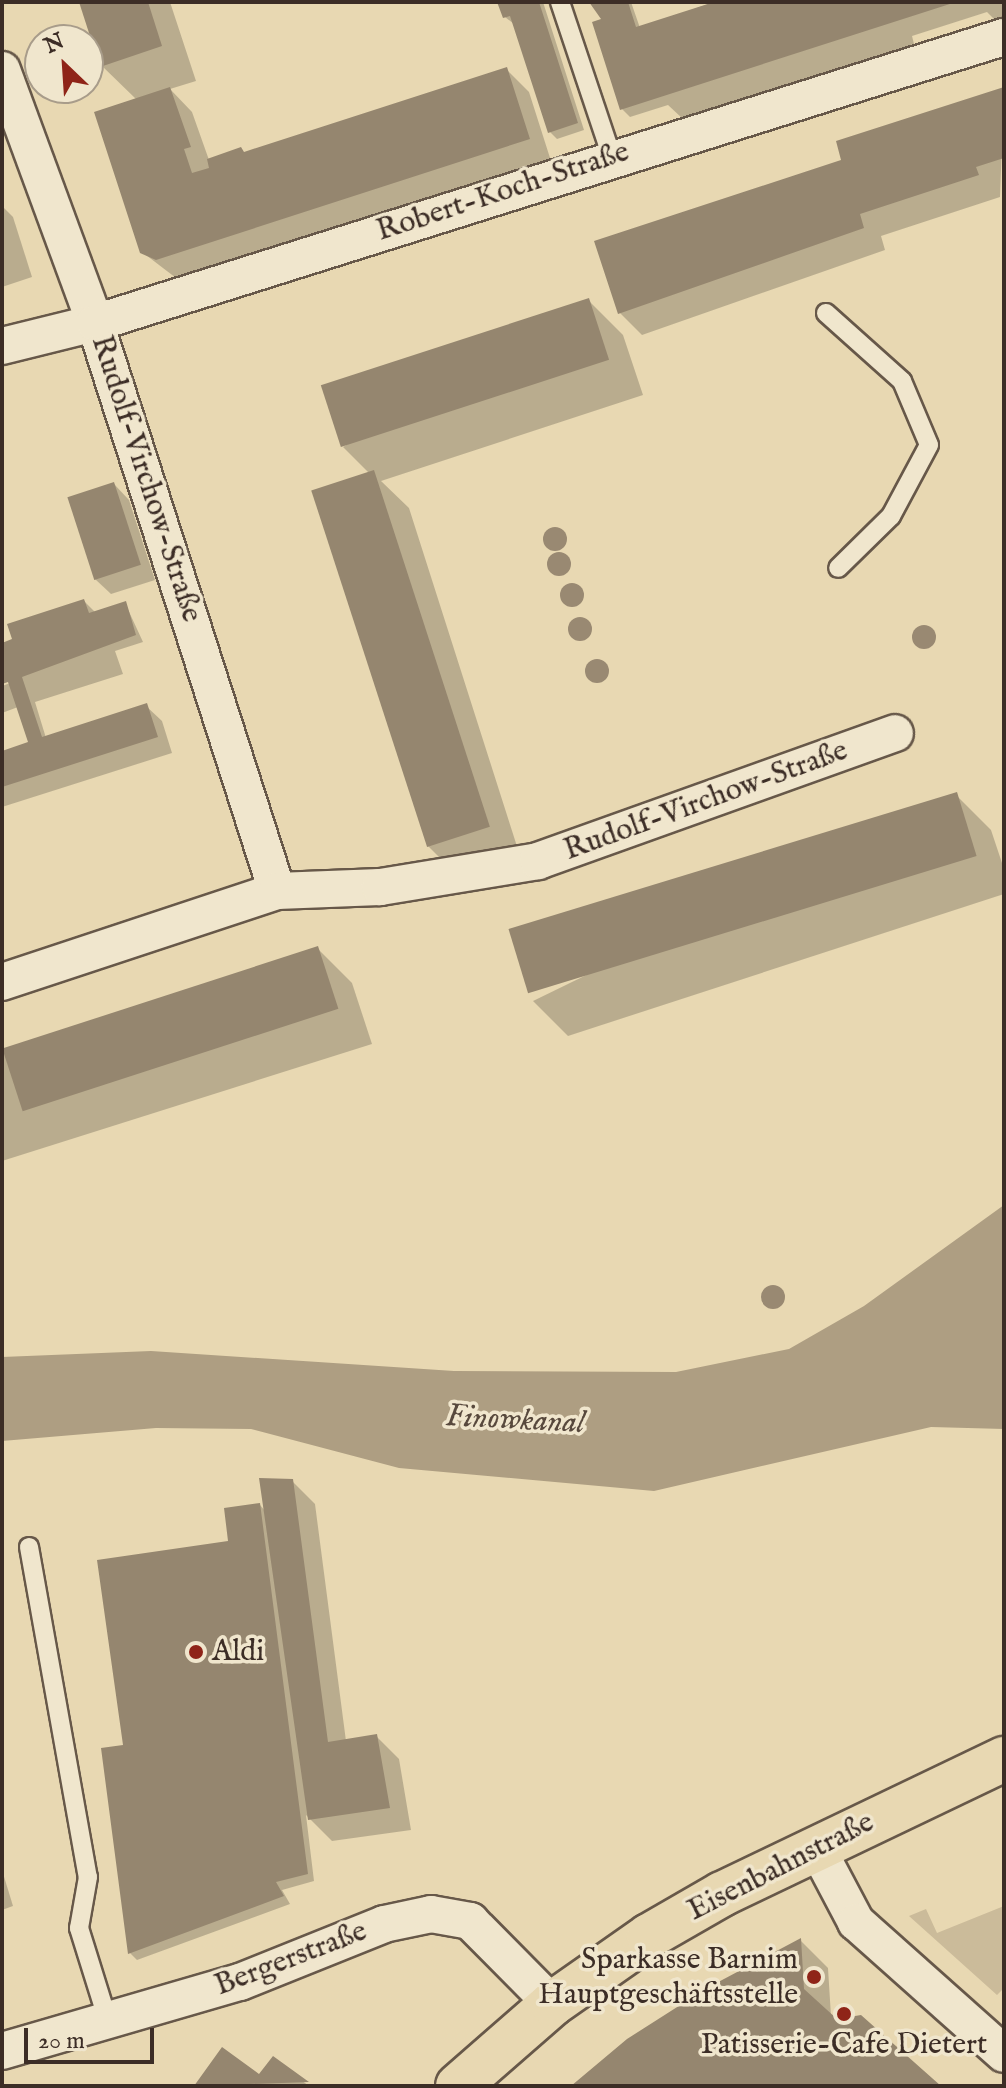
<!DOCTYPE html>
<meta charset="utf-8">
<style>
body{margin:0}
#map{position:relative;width:1006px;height:2088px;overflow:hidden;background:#e8d8b2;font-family:"IM FELL English",serif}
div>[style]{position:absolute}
.green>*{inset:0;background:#cbbb9a}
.water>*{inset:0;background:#ae9e82}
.shadow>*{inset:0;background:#0003}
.building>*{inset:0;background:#95866f;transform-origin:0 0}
.roads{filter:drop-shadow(2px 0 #675849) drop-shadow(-2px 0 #675849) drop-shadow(0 2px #675849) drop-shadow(0 -2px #675849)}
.lane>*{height:18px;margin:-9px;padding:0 9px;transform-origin:9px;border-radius:9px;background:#f0e6cd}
.street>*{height:36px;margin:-18px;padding:0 18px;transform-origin:18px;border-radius:18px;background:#f0e6cd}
.primary>*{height:44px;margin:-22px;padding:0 22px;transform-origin:22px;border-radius:22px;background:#e8d8b2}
.trees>*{width:24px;height:24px;margin:-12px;border-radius:50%;background:#998972}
.dots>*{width:22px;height:22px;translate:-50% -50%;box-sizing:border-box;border:4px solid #f0e6cd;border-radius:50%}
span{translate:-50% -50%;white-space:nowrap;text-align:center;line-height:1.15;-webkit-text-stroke:7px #f0e6cd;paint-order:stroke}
.street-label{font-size:30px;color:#3c2d26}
.poi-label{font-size:30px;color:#3c2d26}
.left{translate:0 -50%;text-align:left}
.right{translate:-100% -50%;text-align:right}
.water-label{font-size:32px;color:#58493d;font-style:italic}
.frame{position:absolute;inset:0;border:4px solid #3c2d26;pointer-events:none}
.north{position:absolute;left:24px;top:24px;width:80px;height:80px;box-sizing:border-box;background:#f0e6cd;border:2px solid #a89c8a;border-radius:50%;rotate:335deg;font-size:22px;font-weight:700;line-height:32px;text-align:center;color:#3c2d26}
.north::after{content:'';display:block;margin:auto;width:28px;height:36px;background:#8f2418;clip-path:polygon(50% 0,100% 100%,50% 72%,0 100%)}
.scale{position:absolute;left:24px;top:2028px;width:130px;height:36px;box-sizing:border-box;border:4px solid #3c2d26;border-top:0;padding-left:10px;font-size:24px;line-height:28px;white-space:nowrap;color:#3c2d26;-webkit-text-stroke:6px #f0e6cd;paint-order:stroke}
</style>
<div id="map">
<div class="green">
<div style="clip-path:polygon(1004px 1906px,1004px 1988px,997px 1995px,909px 1916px,926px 1909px,937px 1933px)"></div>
</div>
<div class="water">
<div style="clip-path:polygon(1004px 1205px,1004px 1429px,931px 1427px,654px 1491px,399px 1468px,251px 1429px,156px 1428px,2px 1441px,2px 1357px,151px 1351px,454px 1371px,676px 1372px,789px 1349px,864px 1306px)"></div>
</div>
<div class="shadow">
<div style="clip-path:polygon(81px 2px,170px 2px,196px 81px,170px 89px,192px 112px,209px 160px,245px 154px,507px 70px,529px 92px,551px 161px,180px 281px,142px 252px,137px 100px,102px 66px)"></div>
<div style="clip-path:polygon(500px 2px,543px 2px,584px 130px,557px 139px,549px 131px,514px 24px,505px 17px)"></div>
<div style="clip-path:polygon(591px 2px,631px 2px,640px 28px,714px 2px,1004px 2px,1004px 16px,994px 19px,987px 12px,912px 36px,914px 44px,683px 119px,668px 105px,630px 117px,622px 109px,594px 23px,604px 20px)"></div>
<div style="clip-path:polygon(1004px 89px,1000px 197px,881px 236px,885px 250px,642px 335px,620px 313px,844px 161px)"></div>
<div style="clip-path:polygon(2px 206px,13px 217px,32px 277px,2px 287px)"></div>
<div style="clip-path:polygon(588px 300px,623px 335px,643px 395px,381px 481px,409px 508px,522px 862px,463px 881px,428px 846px,370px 474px,343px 447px)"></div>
<div style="clip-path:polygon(114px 484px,129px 500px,155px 580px,111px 594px,95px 579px)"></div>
<div style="clip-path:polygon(84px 601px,96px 613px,125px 603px,143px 642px,115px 651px,123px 674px,35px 702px,46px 738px,146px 706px,162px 721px,172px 753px,2px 807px,2px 753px,30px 743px,18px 707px,2px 713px,2px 686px,13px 682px,2px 681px,2px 645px)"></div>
<div style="clip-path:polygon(956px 795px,991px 830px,1004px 869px,1004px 894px,568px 1036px,533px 1001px)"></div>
<div style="clip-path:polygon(317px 948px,352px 983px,372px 1044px,2px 1161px,2px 1051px)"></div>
<div style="clip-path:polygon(292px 1481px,315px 1504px,346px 1741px,377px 1737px,399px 1759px,411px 1830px,332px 1841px,306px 1815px,314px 1881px,282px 1890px,290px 1904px,137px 1960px,130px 1953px,125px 1747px,231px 1542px,260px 1505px,266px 1512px)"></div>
<div style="clip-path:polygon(2px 1870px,13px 1906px,2px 1910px)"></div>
<div style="clip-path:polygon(801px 1941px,828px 1968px,831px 2016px,938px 2086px,575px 2086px)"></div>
<div style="clip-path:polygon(223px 2050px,260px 2077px,273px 2059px,309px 2086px,196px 2086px)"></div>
</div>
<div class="building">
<div style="clip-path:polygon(79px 2px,148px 2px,162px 46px,100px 67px)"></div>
<div style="clip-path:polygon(497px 2px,539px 2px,578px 123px,548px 133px,510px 16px,503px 18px)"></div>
<div style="clip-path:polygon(589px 2px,628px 2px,636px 27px,714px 2px,953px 3px,620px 110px,592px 22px,601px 19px)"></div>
<div style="clip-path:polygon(507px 67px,530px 139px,156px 260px,140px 253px,94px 112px,170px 87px,191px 147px,184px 149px,192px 173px,209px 168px,207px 159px,241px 147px,244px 152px)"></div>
<div style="clip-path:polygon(1004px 87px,1004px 158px,976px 167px,979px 175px,860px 214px,864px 228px,618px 314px,594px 241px,841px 160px,836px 141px)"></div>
<div style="left:589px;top:298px;width:65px;height:282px;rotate:72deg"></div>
<div style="left:374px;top:470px;width:375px;height:66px;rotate:72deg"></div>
<div style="left:114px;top:482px;width:87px;height:49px;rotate:72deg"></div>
<div style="clip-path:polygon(84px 599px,89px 613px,126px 601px,136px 635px,22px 677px,42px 737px,147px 703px,158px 737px,2px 787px,2px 751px,28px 742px,8px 682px,2px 684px,2px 643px,12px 639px,7px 624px)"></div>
<div style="left:957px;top:792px;width:67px;height:469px;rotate:73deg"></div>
<div style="left:318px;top:946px;width:66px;height:332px;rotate:72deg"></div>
<div style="clip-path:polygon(259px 1478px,293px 1479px,328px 1742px,377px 1734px,390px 1808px,308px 1820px)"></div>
<div style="clip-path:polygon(260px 1503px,308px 1874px,276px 1882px,284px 1896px,128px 1954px,101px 1748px,123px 1745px,97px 1560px,228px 1541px,224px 1508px)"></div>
<div style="clip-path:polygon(801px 1938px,804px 1989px,837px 2019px,861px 2015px,941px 2086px,571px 2086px,627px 2039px,707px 1988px)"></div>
<div style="clip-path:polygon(222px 2047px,259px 2074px,273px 2056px,309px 2082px,194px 2086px)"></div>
</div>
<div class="roads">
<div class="lane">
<div style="left:560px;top:2px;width:163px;rotate:71.5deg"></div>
<div style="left:826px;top:313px;width:102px;rotate:41.8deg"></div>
<div style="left:902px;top:381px;width:69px;rotate:67.1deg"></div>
<div style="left:929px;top:445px;width:81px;rotate:118.2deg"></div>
<div style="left:891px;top:516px;width:74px;rotate:135.5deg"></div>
<div style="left:29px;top:1547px;width:335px;rotate:79.9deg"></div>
<div style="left:88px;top:1877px;width:52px;rotate:100deg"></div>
<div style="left:79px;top:1928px;width:97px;rotate:72.7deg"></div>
</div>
<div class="street">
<div style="left:2px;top:70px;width:270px;rotate:69.8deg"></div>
<div style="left:95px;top:323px;width:596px;rotate:72.23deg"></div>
<div style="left:2px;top:346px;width:96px;rotate:-13.9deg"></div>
<div style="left:95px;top:323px;width:953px;rotate:-17.47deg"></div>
<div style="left:2px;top:982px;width:290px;rotate:-18.3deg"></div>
<div style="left:277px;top:891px;width:103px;rotate:-2.2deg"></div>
<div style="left:380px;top:887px;width:160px;rotate:-9.3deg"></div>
<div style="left:538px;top:861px;width:379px;rotate:-19.7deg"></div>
<div style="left:817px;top:1848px;width:84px;rotate:62.2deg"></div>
<div style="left:856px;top:1922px;width:198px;rotate:41.7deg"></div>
<div style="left:2px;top:2051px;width:248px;rotate:-16.2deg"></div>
<div style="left:240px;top:1982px;width:155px;rotate:-21.9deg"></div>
<div style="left:384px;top:1924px;width:48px;rotate:-12deg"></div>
<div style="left:431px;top:1914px;width:40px;rotate:10deg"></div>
<div style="left:470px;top:1921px;width:117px;rotate:45.3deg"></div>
</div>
<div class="primary">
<div style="left:458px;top:2086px;width:125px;rotate:-41.1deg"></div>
<div style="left:552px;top:2004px;width:118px;rotate:-35deg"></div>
<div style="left:649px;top:1936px;width:84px;rotate:-29.9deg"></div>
<div style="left:722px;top:1894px;width:313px;rotate:-25.6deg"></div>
</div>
</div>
<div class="trees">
<div style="left:555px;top:539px"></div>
<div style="left:559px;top:564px"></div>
<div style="left:572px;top:595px"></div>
<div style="left:580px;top:629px"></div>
<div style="left:924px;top:637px"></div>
<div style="left:597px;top:671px"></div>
<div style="left:773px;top:1297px"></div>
</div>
<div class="dots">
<div style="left:196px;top:1652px;background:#8f2418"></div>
<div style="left:814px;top:1977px;background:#8f2418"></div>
<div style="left:844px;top:2014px;background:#8f2418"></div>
</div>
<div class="street-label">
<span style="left:503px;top:192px;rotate:-18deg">Robert-Koch-Straße</span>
<span style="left:146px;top:479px;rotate:72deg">Rudolf-Virchow-Straße</span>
<span style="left:706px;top:801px;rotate:-20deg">Rudolf-Virchow-Straße</span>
<span style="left:781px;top:1867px;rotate:-27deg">Eisenbahnstraße</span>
<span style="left:291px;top:1959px;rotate:-21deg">Bergerstraße</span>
</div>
<div class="poi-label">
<span class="left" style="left:212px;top:1652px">Aldi</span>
<span class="right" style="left:798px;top:1977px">Sparkasse Barnim<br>Hauptgeschäftsstelle</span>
<span style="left:844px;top:2045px">Patisserie-Cafe Dietert</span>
</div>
<div class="water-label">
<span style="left:515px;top:1421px;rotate:3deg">Finowkanal</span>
</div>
<div class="frame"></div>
<div class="north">N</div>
<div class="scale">20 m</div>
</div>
